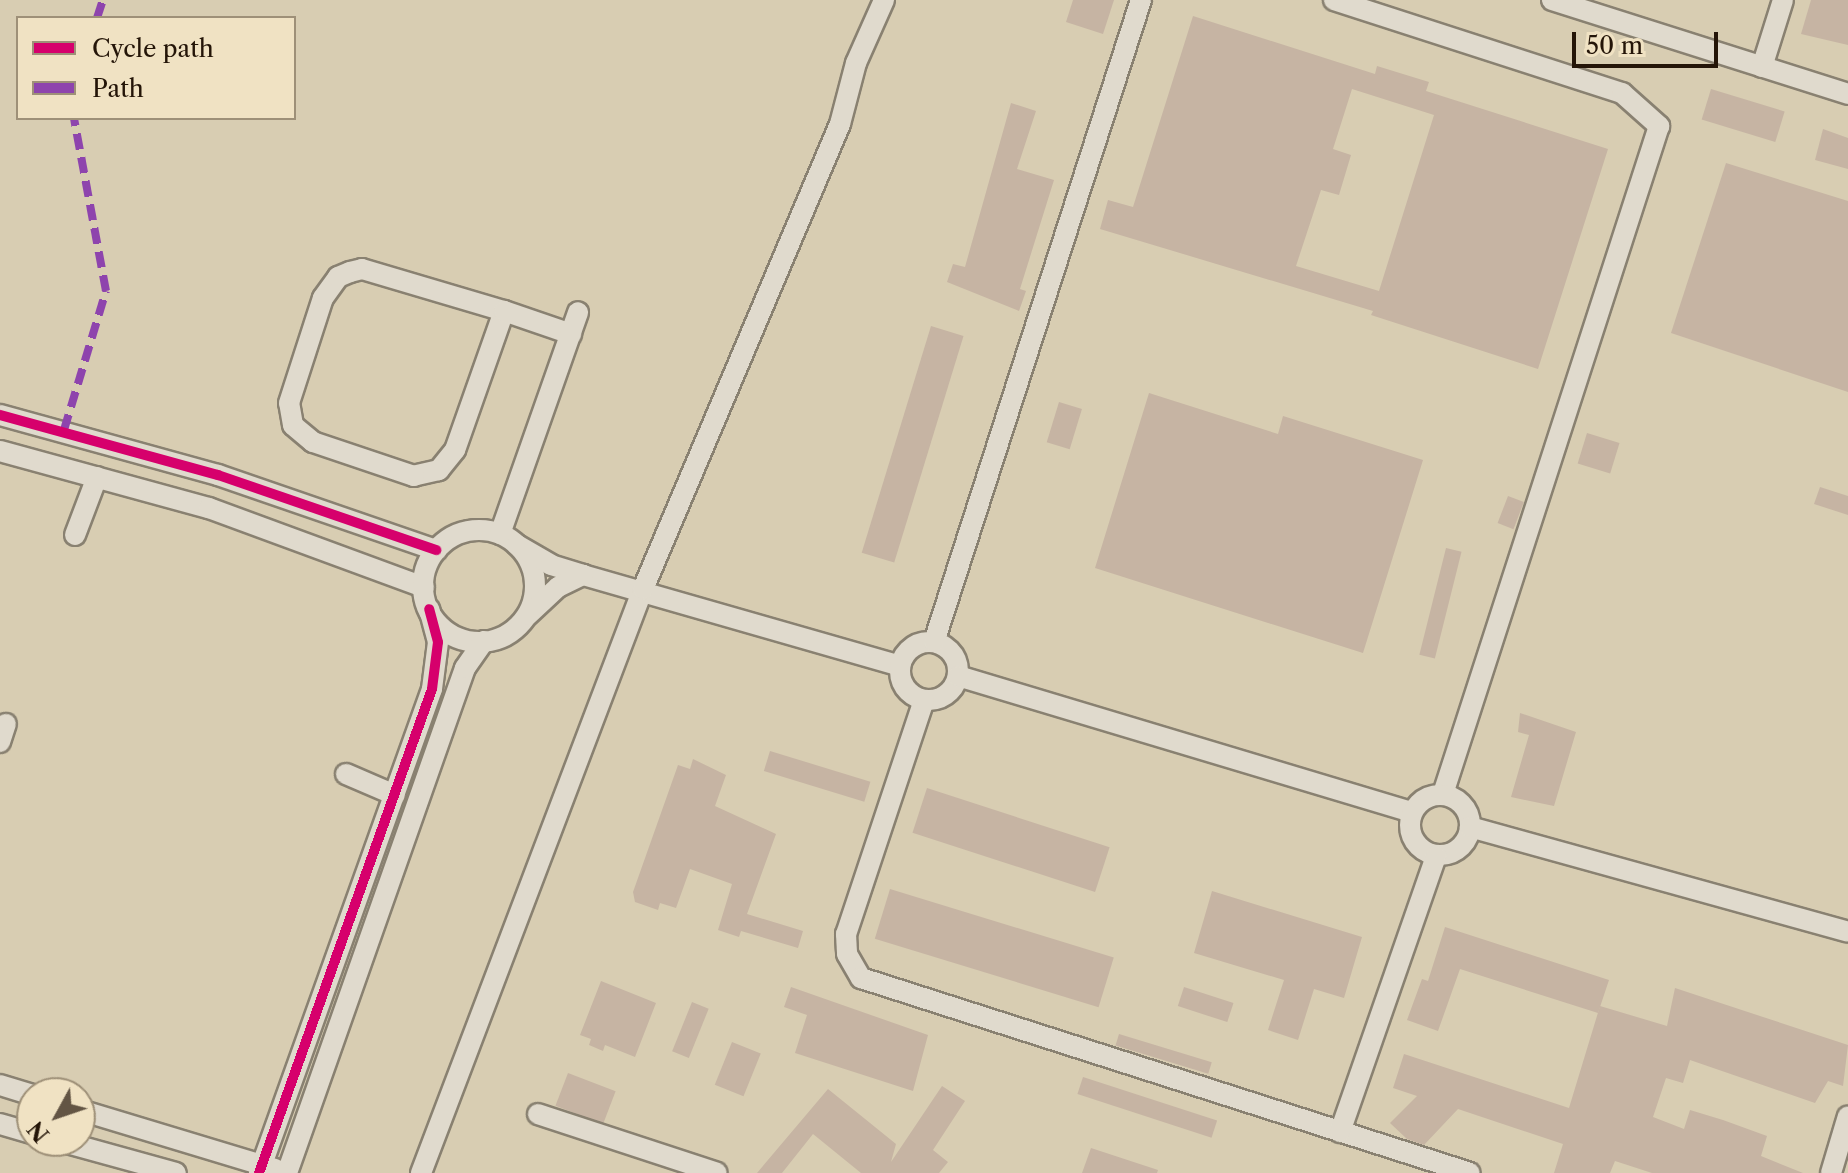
<!DOCTYPE html>
<style>
body{margin:0}
#map{position:relative;width:1848px;height:1173px;overflow:hidden;background:#d8cdb2;font-family:"Libre Caslon Text",serif}
div>[style]{position:absolute}
.building>*{inset:0;background:#c6b4a3;transform-origin:0 0}
.roads{filter:drop-shadow(2px 0 #898171) drop-shadow(-2px 0 #898171) drop-shadow(0 2px #898171) drop-shadow(0 -2px #898171)}
.minor>*{height:20px;margin:-10px;padding:0 10px;transform-origin:10px;border-radius:10px;background:#e0dacd}
.minor>.ring{margin:-10px;padding:0;box-sizing:content-box;background:none;border:20px solid #e0dacd;border-radius:50%}
.quiet>*{height:8px;margin-top:-4px;transform-origin:0;background:repeating-linear-gradient(90deg,#8e44ad 0 16px,transparent 0 24px)}
.cycleway>*{height:10px;margin:-5px;padding:0 5px;transform-origin:5px;border-radius:5px;background:#d6006c}
span{translate:-50% -50%;white-space:nowrap;text-align:center;line-height:1.15;-webkit-text-stroke:6px #f0e2c3;paint-order:stroke}
.legend{position:absolute;left:16px;top:16px;width:280px;height:104px;box-sizing:border-box;background:#f0e2c3;border:2px solid #9e9078;margin:0;padding:10px 14px;list-style:none;font-size:24px;color:#241508}
.legend li{display:flex;align-items:center;gap:16px;height:40px}
.legend b{width:40px;border:2px solid #9e9078}
.north{position:absolute;left:16px;top:1077px;width:80px;height:80px;box-sizing:border-box;background:#f0e2c3;border:2px solid #9e9078;border-radius:50%;rotate:230deg;font-size:22px;font-weight:700;line-height:32px;text-align:center;color:#241508}
.north::after{content:'';display:block;margin:auto;width:28px;height:36px;background:#635544;clip-path:polygon(50% 0,100% 100%,50% 72%,0 100%)}
.scale{position:absolute;left:1572px;top:32px;width:146px;height:36px;box-sizing:border-box;border:4px solid #241508;border-top:0;padding-left:10px;font-size:24px;line-height:28px;white-space:nowrap;color:#241508;-webkit-text-stroke:6px #f0e2c3;paint-order:stroke}
</style>
<div id="map">
<div class="building">
<div style="clip-path:polygon(1073px 0,1114px 0,1103px 34px,1066px 22px)"></div>
<div style="clip-path:polygon(1811px 0,1848px 0,1848px 45px,1801px 34px)"></div>
<div style="clip-path:polygon(evenodd,1193px 16px,1375px 74px,1377px 66px,1429px 82px,1426px 91px,1608px 149px,1538px 369px,1371px 315px,1373px 311px,1100px 229px,1108px 200px,1133px 207px,1193px 16px,1352px 89px,1434px 115px,1379px 291px,1296px 266px,1321px 190px,1339px 195px,1351px 155px,1333px 149px,1352px 89px)"></div>
<div style="left:1711px;top:89px;width:77px;height:32px;rotate:17deg"></div>
<div style="clip-path:polygon(1011px 103px,1036px 111px,1017px 169px,1054px 180px,1020px 289px,1026px 291px,1019px 311px,947px 282px,953px 264px,965px 267px)"></div>
<div style="clip-path:polygon(1823px 129px,1848px 138px,1848px 169px,1815px 160px)"></div>
<div style="clip-path:polygon(1726px 163px,1848px 201px,1848px 392px,1671px 333px)"></div>
<div style="left:931px;top:326px;width:34px;height:237px;rotate:17deg"></div>
<div style="clip-path:polygon(1149px 393px,1278px 434px,1283px 416px,1423px 460px,1363px 653px,1095px 568px)"></div>
<div style="left:1059px;top:402px;width:24px;height:42px;rotate:17deg"></div>
<div style="left:1587px;top:433px;width:34px;height:32px;rotate:17deg"></div>
<div style="clip-path:polygon(1820px 487px,1848px 496px,1848px 515px,1814px 504px)"></div>
<div style="left:1508px;top:496px;width:17px;height:29px;rotate:21deg"></div>
<div style="left:1446px;top:548px;width:16px;height:110px;rotate:14deg"></div>
<div style="clip-path:polygon(1520px 713px,1576px 732px,1554px 806px,1511px 797px,1529px 735px,1518px 732px)"></div>
<div style="left:770px;top:751px;width:105px;height:21px;rotate:17deg"></div>
<div style="clip-path:polygon(693px 759px,726px 775px,715px 806px,776px 834px,747px 914px,803px 931px,798px 948px,741px 931px,739px 937px,718px 930px,732px 884px,690px 869px,676px 908px,660px 903px,658px 910px,635px 902px,633px 892px,678px 765px,690px 769px)"></div>
<div style="left:927px;top:788px;width:192px;height:47px;rotate:18deg"></div>
<div style="left:890px;top:889px;width:234px;height:52px;rotate:17deg"></div>
<div style="clip-path:polygon(1212px 891px,1362px 937px,1344px 998px,1314px 989px,1298px 1040px,1268px 1030px,1284px 980px,1194px 953px)"></div>
<div style="clip-path:polygon(1445px 927px,1609px 980px,1598px 1013px,1460px 969px,1438px 1031px,1407px 1020px,1422px 979px,1428px 981px)"></div>
<div style="clip-path:polygon(601px 981px,656px 1003px,635px 1057px,605px 1045px,603px 1051px,589px 1045px,591px 1039px,580px 1035px)"></div>
<div style="clip-path:polygon(791px 987px,928px 1035px,913px 1091px,795px 1053px,807px 1015px,784px 1007px)"></div>
<div style="left:1184px;top:987px;width:52px;height:20px;rotate:18deg"></div>
<div style="clip-path:polygon(1675px 988px,1848px 1045px,1843px 1086px,1828px 1081px,1815px 1103px,1690px 1060px,1683px 1083px,1666px 1078px,1653px 1117px,1684px 1129px,1690px 1110px,1723px 1120px,1767px 1136px,1761px 1156px,1803px 1173px,1652px 1173px,1615px 1161px,1610px 1173px,1554px 1173px,1563px 1144px,1458px 1109px,1424px 1145px,1407px 1139px,1390px 1123px,1417px 1096px,1393px 1088px,1404px 1054px,1569px 1108px,1600px 1006px,1667px 1026px)"></div>
<div style="left:692px;top:1002px;width:18px;height:53px;rotate:22deg"></div>
<div style="left:1119px;top:1034px;width:97px;height:12px;rotate:17deg"></div>
<div style="left:732px;top:1042px;width:31px;height:46px;rotate:22deg"></div>
<div style="left:568px;top:1073px;width:51px;height:35px;rotate:21deg"></div>
<div style="left:1083px;top:1077px;width:141px;height:18px;rotate:18deg"></div>
<div style="clip-path:polygon(942px 1086px,965px 1101px,933px 1150px,948px 1162px,939px 1173px,861px 1173px,813px 1134px,782px 1173px,757px 1173px,828px 1089px,896px 1144px,891px 1162px)"></div>
<div style="clip-path:polygon(1091px 1148px,1158px 1170px,1157px 1173px,1082px 1173px)"></div>
</div>
<div class="roads">
<div class="minor">
<div style="left:1334px;top:0;width:303px;rotate:17.9deg"></div>
<div style="left:1622px;top:93px;width:50px;rotate:41.7deg"></div>
<div style="left:1659px;top:126px;width:702px;rotate:107.92deg"></div>
<div style="left:1552px;top:0;width:311px;rotate:17.6deg"></div>
<div style="left:1762px;top:67px;width:70px;rotate:-72.6deg"></div>
<div style="left:504px;top:311px;width:147px;rotate:109.4deg"></div>
<div style="left:455px;top:450px;width:26px;rotate:129deg"></div>
<div style="left:439px;top:470px;width:26px;rotate:167deg"></div>
<div style="left:414px;top:476px;width:107px;rotate:-161.4deg"></div>
<div style="left:313px;top:442px;width:26px;rotate:-140deg"></div>
<div style="left:293px;top:425px;width:22px;rotate:-100deg"></div>
<div style="left:289px;top:403px;width:110px;rotate:-72.1deg"></div>
<div style="left:323px;top:298px;width:26px;rotate:-54deg"></div>
<div style="left:338px;top:277px;width:13px;rotate:-23deg"></div>
<div style="left:350px;top:272px;width:12px;rotate:-14deg"></div>
<div style="left:362px;top:269px;width:148px;rotate:16.5deg"></div>
<div style="left:504px;top:311px;width:71px;rotate:18.9deg"></div>
<div style="left:0;top:415px;width:226px;rotate:15.4deg"></div>
<div style="left:218px;top:475px;width:231px;rotate:19deg"></div>
<div style="left:0;top:451px;width:217px;rotate:15.3deg"></div>
<div style="left:209px;top:508px;width:229px;rotate:20.2deg"></div>
<div class="ring" style="left:423px;top:530px;width:92px;height:92px"></div>
<div style="left:500px;top:534px;width:235px;rotate:-70.6deg"></div>
<div style="left:75px;top:535px;width:62px;rotate:-69.2deg"></div>
<div style="left:517px;top:545px;width:39px;rotate:30deg"></div>
<div style="left:551px;top:565px;width:34px;rotate:17deg"></div>
<div style="left:583px;top:575px;width:330px;rotate:16deg"></div>
<div style="left:528px;top:615px;width:41px;rotate:-43deg"></div>
<div style="left:558px;top:587px;width:28px;rotate:-26deg"></div>
<div class="ring" style="left:900px;top:642px;width:38px;height:38px"></div>
<div style="left:934px;top:642px;width:675px;rotate:-72.13deg"></div>
<div style="left:958px;top:676px;width:473px;rotate:16.7deg"></div>
<div style="left:924px;top:700px;width:247px;rotate:108.4deg"></div>
<div style="left:846px;top:934px;width:20px;rotate:87deg"></div>
<div style="left:847px;top:954px;width:28px;rotate:60deg"></div>
<div style="left:861px;top:978px;width:639px;rotate:17.75deg"></div>
<div style="left:0;top:742px;width:19px;rotate:-72deg"></div>
<div style="left:346px;top:774px;width:53px;rotate:23.2deg"></div>
<div class="ring" style="left:1410px;top:795px;width:40px;height:40px"></div>
<div style="left:1470px;top:827px;width:392px;rotate:15.5deg"></div>
<div style="left:0;top:1085px;width:34px;rotate:17deg"></div>
<div style="left:80px;top:1110px;width:204px;rotate:16.8deg"></div>
<div style="left:538px;top:1114px;width:188px;rotate:18.2deg"></div>
<div style="left:0;top:1124px;width:33px;rotate:16deg"></div>
<div style="left:1340px;top:1132px;width:292px;rotate:-70.8deg"></div>
<div style="left:60px;top:1141px;width:120px;rotate:15.4deg"></div>
<div style="left:259px;top:1173px;width:514px;rotate:-70.33deg"></div>
<div style="left:432px;top:689px;width:47px;rotate:-82.7deg"></div>
<div style="left:438px;top:642px;width:34px;rotate:-105deg"></div>
<div style="left:287px;top:1173px;width:535px;rotate:-70.58deg"></div>
<div style="left:465px;top:668px;width:33px;rotate:-55deg"></div>
<div style="left:421px;top:1173px;width:625px;rotate:-69.19deg"></div>
<div style="left:643px;top:589px;width:505px;rotate:-67.04deg"></div>
<div style="left:840px;top:124px;width:63px;rotate:-75.3deg"></div>
<div style="left:856px;top:63px;width:69px;rotate:-66deg"></div>
<div style="left:1831px;top:1173px;width:59px;rotate:-73.4deg"></div>
</div>
</div>
<div class="quiet">
<div style="left:97px;top:18px;width:19px;rotate:-72deg"></div>
<div style="left:64px;top:430px;width:145px;rotate:-73.2deg"></div>
<div style="left:106px;top:291px;width:176px;rotate:-100.5deg"></div>
</div>
<div class="cycleway">
<div style="left:0;top:415px;width:226px;rotate:15.4deg"></div>
<div style="left:218px;top:475px;width:231px;rotate:19deg"></div>
<div style="left:259px;top:1173px;width:514px;rotate:-70.33deg"></div>
<div style="left:432px;top:689px;width:47px;rotate:-82.7deg"></div>
<div style="left:438px;top:642px;width:34px;rotate:-105deg"></div>
</div>
<ul class="legend">
<li><b style="height:10px;background:#d6006c"></b>Cycle path</li>
<li><b style="height:10px;background:#8e44ad"></b>Path</li>
</ul>
<div class="north">N</div>
<div class="scale">50 m</div>
</div>
